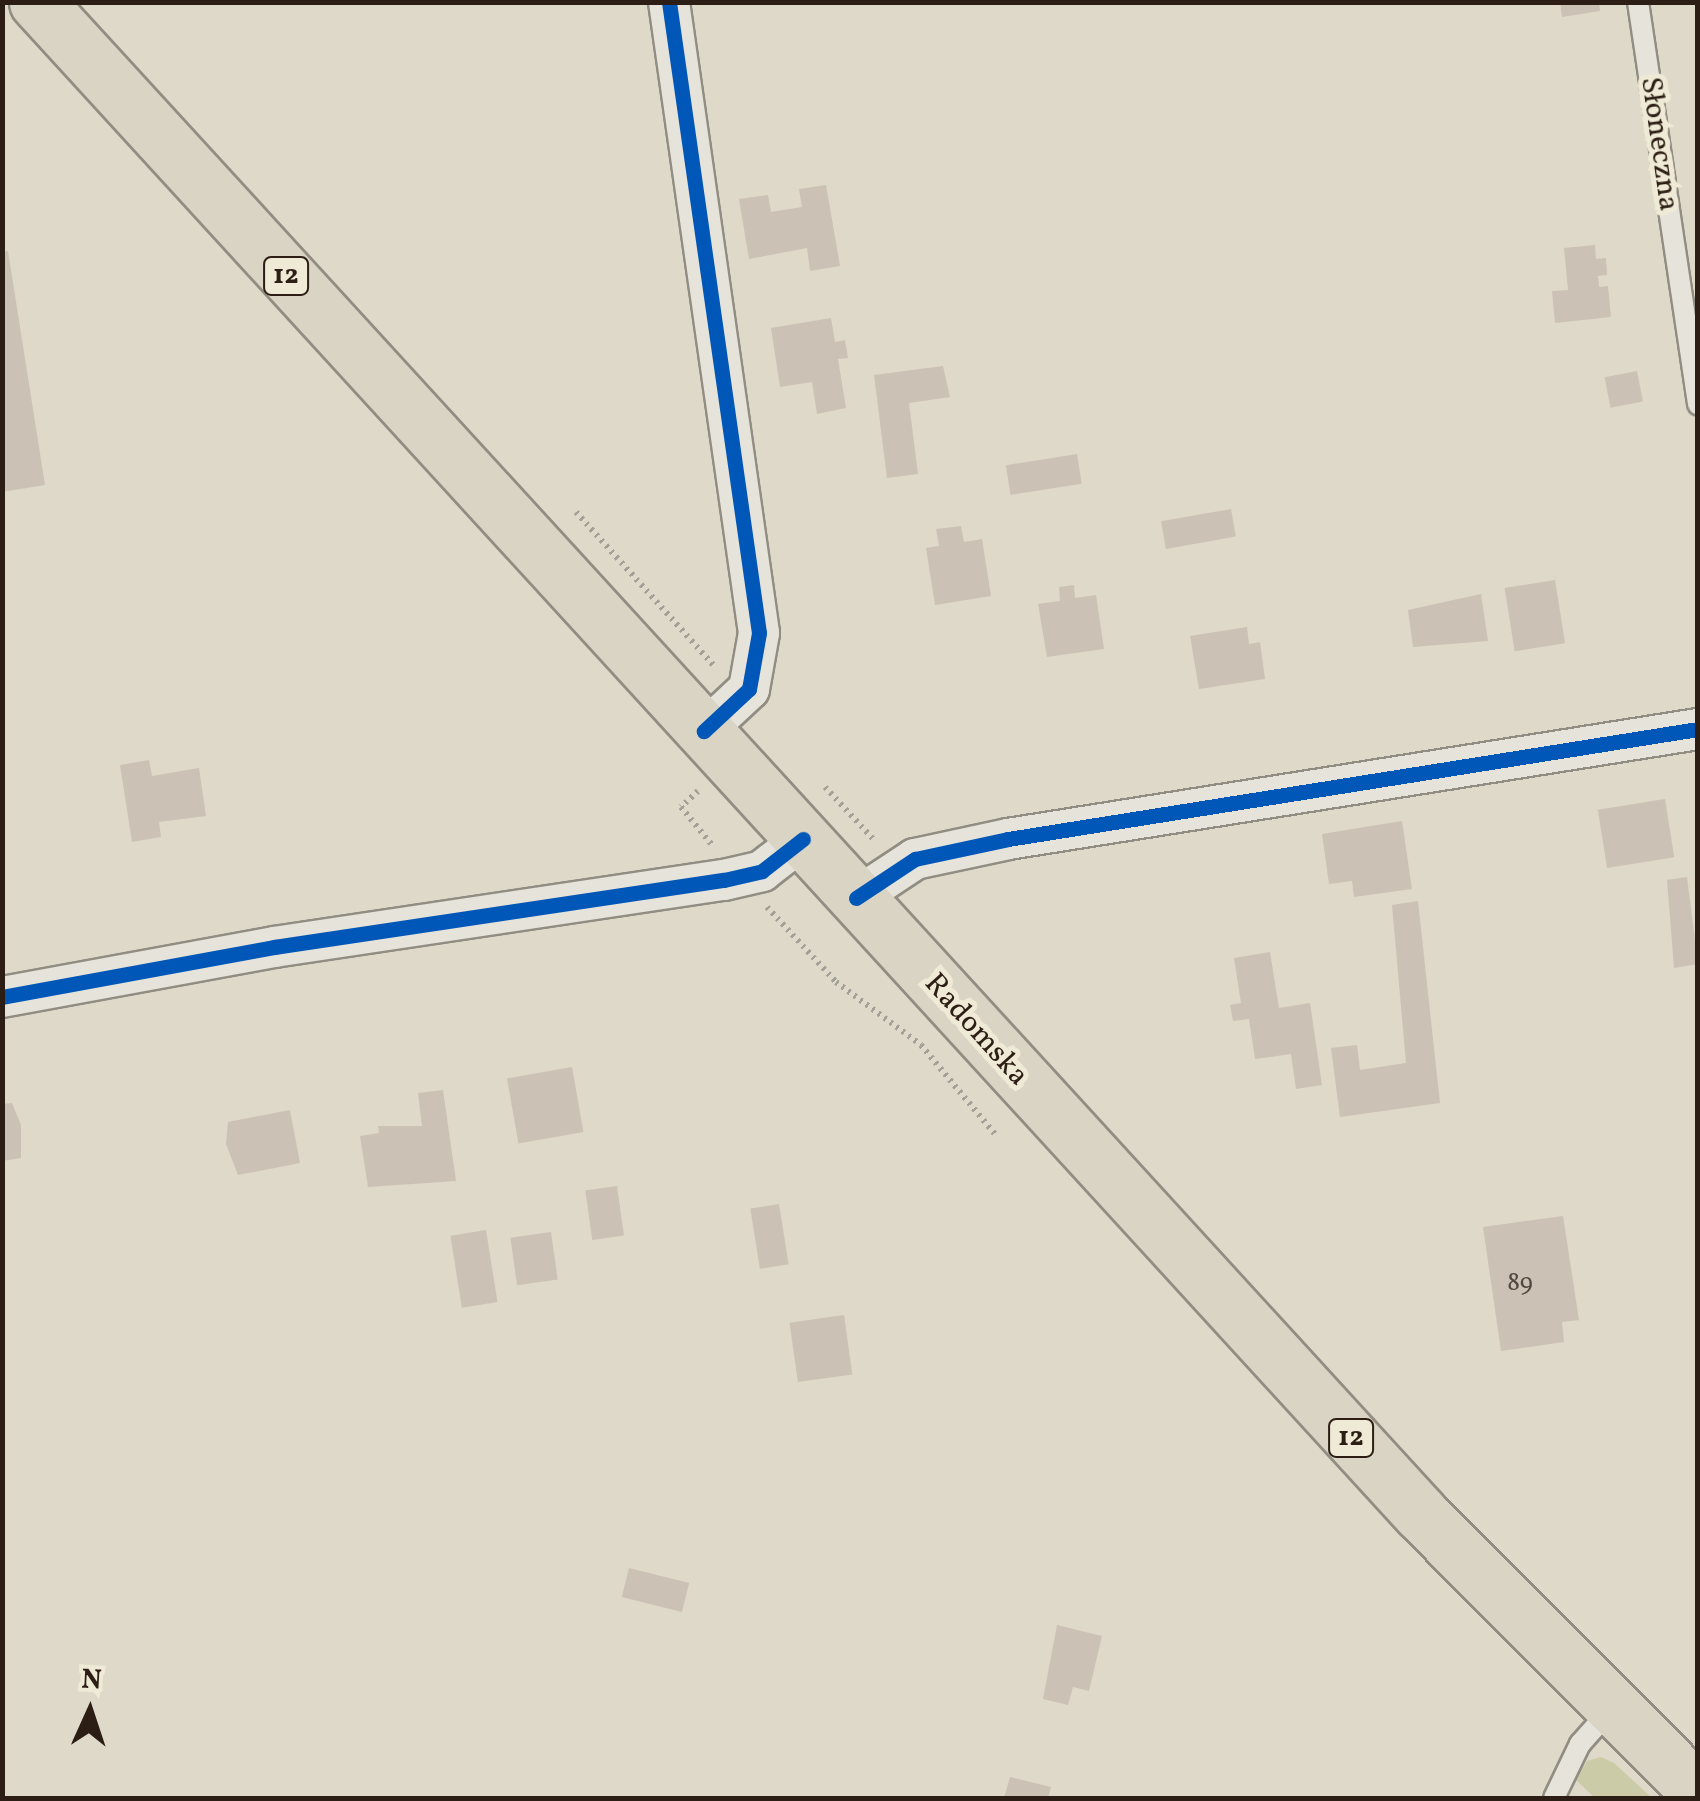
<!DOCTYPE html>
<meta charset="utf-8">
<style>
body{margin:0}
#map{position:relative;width:1700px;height:1801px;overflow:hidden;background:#ded9c8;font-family:Vollkorn,serif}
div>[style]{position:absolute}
.green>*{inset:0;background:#cccba7}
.building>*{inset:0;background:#ccc1b5;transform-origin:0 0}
.path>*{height:6px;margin-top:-3px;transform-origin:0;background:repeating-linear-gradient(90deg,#a3a098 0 2.5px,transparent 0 7.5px)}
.roads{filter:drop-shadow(2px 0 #918d82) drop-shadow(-2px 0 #918d82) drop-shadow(0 2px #918d82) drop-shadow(0 -2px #918d82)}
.service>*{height:20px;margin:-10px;padding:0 10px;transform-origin:10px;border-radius:10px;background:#e6e3da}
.minor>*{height:40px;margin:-20px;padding:0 20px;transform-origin:20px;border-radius:20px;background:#e6e3da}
.primary>*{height:55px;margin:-27.5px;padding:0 27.5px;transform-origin:27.5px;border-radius:27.5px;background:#dad4c5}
.cycleway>*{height:15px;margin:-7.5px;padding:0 7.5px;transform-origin:7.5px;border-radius:7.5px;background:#0057b8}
span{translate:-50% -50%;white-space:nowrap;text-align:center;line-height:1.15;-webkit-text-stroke:10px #efead5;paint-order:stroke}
.number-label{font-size:25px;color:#54473d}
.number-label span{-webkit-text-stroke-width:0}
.shield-label span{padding:2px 8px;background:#efead5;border:2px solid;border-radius:8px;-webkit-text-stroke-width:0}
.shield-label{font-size:28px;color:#2c1e15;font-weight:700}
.street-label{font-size:30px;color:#2c1e15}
.frame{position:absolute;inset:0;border:5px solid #2c1e15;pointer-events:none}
.north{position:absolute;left:40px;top:1661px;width:100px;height:100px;-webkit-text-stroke:8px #efead5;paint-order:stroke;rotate:3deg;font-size:28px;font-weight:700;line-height:40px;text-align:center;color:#2c1e15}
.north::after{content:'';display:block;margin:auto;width:35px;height:45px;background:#2c1e15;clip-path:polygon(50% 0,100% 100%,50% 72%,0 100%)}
</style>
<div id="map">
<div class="green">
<div style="clip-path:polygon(1601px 1757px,1614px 1763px,1652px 1798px,1595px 1798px,1576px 1780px,1587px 1761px)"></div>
</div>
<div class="building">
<div style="clip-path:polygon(1560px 2px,1599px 2px,1600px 11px,1562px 17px)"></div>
<div style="clip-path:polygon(826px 185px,840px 266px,810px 271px,807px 248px,749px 259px,739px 199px,768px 195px,771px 212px,802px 207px,799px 189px)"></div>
<div style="clip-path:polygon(1595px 245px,1596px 259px,1606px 258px,1607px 275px,1598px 276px,1599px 287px,1608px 286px,1611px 317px,1555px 323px,1552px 291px,1568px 290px,1564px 248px)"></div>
<div style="clip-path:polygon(8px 251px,45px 485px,2px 492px,2px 252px)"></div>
<div style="clip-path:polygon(831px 318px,835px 342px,845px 340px,848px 358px,838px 359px,846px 408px,817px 414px,812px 382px,780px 387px,771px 328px)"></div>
<div style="clip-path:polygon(943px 366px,950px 397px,909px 403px,918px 474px,887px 478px,874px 375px)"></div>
<div style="left:1637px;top:371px;width:31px;height:33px;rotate:79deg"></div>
<div style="left:1077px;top:454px;width:30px;height:72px;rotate:81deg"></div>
<div style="left:1231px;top:509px;width:28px;height:71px;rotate:80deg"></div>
<div style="clip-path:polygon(961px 526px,964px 542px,982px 539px,991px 596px,935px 605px,926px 548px,939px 546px,936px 529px)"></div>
<div style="left:1555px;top:580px;width:64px;height:51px;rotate:81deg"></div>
<div style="clip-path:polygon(1074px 585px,1075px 598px,1096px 595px,1104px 649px,1047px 657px,1038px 604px,1060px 601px,1059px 587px)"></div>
<div style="clip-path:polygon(1481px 594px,1488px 641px,1413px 647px,1408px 610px)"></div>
<div style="clip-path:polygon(1247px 627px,1249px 644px,1260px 642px,1265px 679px,1199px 689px,1190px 636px)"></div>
<div style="clip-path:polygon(149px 760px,152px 776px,199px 768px,206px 816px,159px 822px,161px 837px,132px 842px,120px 765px)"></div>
<div style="left:1665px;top:799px;width:59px;height:68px;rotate:81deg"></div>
<div style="clip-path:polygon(1402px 821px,1412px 889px,1354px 897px,1352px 881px,1329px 884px,1322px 834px)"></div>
<div style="clip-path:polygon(1687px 877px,1698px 964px,1674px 968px,1667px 880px)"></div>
<div style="clip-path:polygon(1418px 901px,1440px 1103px,1340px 1117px,1331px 1048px,1357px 1045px,1360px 1070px,1406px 1063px,1392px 905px)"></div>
<div style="clip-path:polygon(1270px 952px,1279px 1008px,1310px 1003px,1322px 1085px,1296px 1089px,1291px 1054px,1255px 1059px,1249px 1019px,1233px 1021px,1230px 1005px,1241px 1003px,1234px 958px)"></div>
<div style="left:572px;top:1067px;width:66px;height:66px;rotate:80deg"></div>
<div style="clip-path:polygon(443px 1090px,456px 1181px,368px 1187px,360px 1136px,379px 1133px,378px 1126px,422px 1126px,418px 1093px)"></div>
<div style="clip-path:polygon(12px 1103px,21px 1125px,21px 1158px,2px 1161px,2px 1104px)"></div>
<div style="clip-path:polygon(290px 1110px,300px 1163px,238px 1175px,226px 1144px,228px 1122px)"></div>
<div style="left:617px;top:1186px;width:50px;height:32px;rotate:82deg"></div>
<div style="left:779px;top:1204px;width:61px;height:29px;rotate:81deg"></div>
<div style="clip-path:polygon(1563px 1216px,1579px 1320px,1562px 1322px,1564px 1342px,1501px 1351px,1483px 1227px)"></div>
<div style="left:486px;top:1230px;width:73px;height:36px;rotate:81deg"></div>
<div style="left:551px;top:1232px;width:48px;height:41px;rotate:82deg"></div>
<div style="left:844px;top:1315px;width:60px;height:55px;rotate:82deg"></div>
<div style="left:629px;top:1568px;width:62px;height:30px;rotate:14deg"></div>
<div style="clip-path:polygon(1057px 1625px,1102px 1636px,1089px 1691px,1073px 1687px,1068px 1705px,1043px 1699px)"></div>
<div style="clip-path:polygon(1010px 1777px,1051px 1787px,1048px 1798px,1004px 1798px)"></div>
</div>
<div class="path">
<div style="left:576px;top:512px;width:208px;rotate:48.1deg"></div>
<div style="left:825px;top:787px;width:74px;rotate:47.2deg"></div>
<div style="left:698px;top:791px;width:23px;rotate:137deg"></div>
<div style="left:681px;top:807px;width:49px;rotate:50.8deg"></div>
<div style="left:767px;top:907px;width:102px;rotate:47.4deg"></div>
<div style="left:836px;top:982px;width:106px;rotate:36.5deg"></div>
<div style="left:921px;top:1045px;width:116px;rotate:50.3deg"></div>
</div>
<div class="roads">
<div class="service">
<div style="left:1638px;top:2px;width:407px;rotate:81.5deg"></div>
<div style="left:1554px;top:1798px;width:60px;rotate:-64.3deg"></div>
<div style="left:1580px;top:1744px;width:47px;rotate:-48.5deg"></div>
</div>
<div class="minor">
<div style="left:669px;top:2px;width:637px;rotate:81.88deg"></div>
<div style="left:759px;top:633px;width:57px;rotate:100.1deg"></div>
<div style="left:749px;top:689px;width:62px;rotate:137deg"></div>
<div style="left:856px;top:898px;width:71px;rotate:-33.5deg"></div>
<div style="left:915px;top:859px;width:95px;rotate:-12.1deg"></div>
<div style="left:1008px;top:839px;width:699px;rotate:-9.06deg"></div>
<div style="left:2px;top:997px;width:277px;rotate:-10.4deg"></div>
<div style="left:274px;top:947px;width:455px;rotate:-8.5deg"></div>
<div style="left:724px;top:880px;width:39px;rotate:-13deg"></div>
<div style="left:762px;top:871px;width:52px;rotate:-38deg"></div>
</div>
<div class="primary">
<div style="left:37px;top:2px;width:2050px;rotate:47.53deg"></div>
<div style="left:1421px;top:1514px;width:392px;rotate:45.1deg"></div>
</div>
</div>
<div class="cycleway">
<div style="left:669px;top:2px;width:637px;rotate:81.88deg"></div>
<div style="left:759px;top:633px;width:57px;rotate:100.1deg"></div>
<div style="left:749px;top:689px;width:62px;rotate:137deg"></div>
<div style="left:856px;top:898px;width:71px;rotate:-33.5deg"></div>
<div style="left:915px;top:859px;width:95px;rotate:-12.1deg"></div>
<div style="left:1008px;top:839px;width:699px;rotate:-9.06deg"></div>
<div style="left:2px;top:997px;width:277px;rotate:-10.4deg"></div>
<div style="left:274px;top:947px;width:455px;rotate:-8.5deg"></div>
<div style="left:724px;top:880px;width:39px;rotate:-13deg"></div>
<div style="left:762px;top:871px;width:52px;rotate:-38deg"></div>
</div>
<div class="number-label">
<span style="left:1520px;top:1284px">89</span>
</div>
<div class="shield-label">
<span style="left:286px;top:276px">12</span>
<span style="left:1351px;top:1438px">12</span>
</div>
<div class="street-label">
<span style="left:1659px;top:144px;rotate:82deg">Słoneczna</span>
<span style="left:976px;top:1030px;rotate:48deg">Radomska</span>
</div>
<div class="frame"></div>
<div class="north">N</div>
</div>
